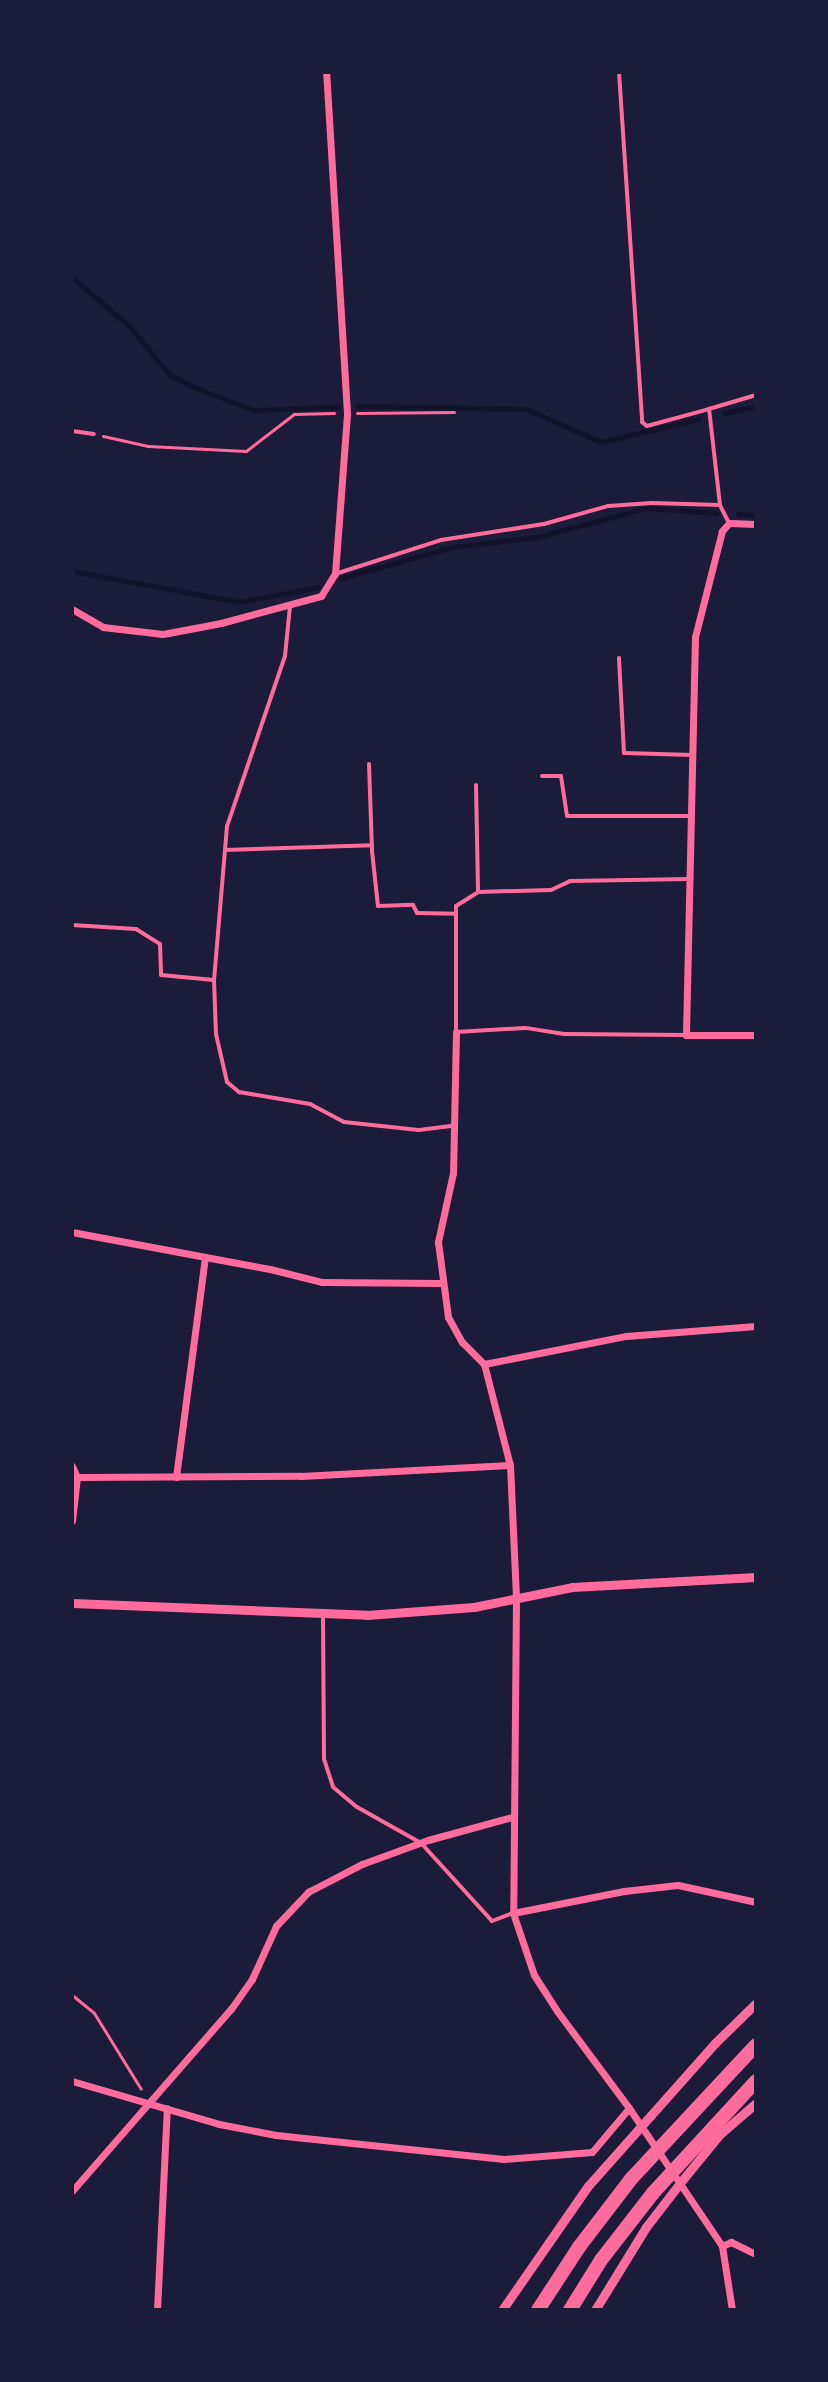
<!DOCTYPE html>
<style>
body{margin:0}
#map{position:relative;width:828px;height:2382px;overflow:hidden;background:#1b1b3a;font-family:"Roboto Condensed",sans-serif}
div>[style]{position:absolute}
.stream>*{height:5px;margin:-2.5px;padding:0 2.5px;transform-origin:2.5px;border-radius:2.5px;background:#12122b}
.path>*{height:3px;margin:-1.5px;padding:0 1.5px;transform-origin:1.5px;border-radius:1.5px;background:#ff6b9d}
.service>*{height:4px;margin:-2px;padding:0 2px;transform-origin:2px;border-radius:2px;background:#ff6b9d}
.minor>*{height:7px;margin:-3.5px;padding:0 3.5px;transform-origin:3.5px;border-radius:3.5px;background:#ff6b9d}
.tertiary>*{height:9px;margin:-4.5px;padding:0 4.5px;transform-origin:4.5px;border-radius:4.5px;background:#ff6b9d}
.motorway>*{height:14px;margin:-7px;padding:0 7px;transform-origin:7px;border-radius:7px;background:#ff6b9d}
span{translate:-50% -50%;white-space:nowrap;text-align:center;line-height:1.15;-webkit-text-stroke:8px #1b1b3a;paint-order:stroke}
.frame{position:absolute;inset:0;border:74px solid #1b1b3a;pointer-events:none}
</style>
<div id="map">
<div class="stream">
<div style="left:72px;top:277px;width:77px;rotate:40.8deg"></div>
<div style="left:130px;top:327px;width:61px;rotate:50.3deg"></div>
<div style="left:169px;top:374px;width:27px;rotate:28deg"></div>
<div style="left:193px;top:387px;width:65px;rotate:20.7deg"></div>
<div style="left:254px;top:410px;width:84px;rotate:-2deg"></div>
<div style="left:357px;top:406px;width:169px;rotate:1deg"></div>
<div style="left:526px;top:409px;width:82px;rotate:23.7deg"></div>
<div style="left:601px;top:442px;width:100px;rotate:-13.3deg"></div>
<div style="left:724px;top:413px;width:33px;rotate:-12deg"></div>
<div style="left:738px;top:514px;width:18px;rotate:3deg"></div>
<div style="left:72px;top:571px;width:170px;rotate:10.5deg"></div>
<div style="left:239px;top:602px;width:80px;rotate:-10.8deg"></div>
<div style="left:341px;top:578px;width:115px;rotate:-15.6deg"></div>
<div style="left:452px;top:547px;width:86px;rotate:-6.7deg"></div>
<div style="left:537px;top:537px;width:114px;rotate:-14.8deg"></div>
<div style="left:647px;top:508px;width:70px;rotate:4.1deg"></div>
</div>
<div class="path">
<div style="left:357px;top:413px;width:97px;rotate:-0.6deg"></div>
<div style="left:103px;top:436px;width:46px;rotate:12.5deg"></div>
<div style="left:148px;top:446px;width:98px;rotate:2.9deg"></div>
<div style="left:246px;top:451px;width:61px;rotate:-37.6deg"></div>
<div style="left:294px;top:414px;width:40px;rotate:-1.4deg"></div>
<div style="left:72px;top:1995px;width:28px;rotate:39deg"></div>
<div style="left:94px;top:2013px;width:89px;rotate:58.3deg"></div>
</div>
<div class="service">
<div style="left:619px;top:72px;width:351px;rotate:86.2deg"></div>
<div style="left:642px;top:422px;width:6px;rotate:39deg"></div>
<div style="left:647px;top:426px;width:64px;rotate:-15.3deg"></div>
<div style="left:72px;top:431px;width:22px;rotate:8deg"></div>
<div style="left:729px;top:523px;width:20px;rotate:-117deg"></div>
<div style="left:720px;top:505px;width:97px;rotate:-96.5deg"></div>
<div style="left:709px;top:409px;width:49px;rotate:-16.6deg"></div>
<div style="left:335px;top:574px;width:111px;rotate:-17.8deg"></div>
<div style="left:441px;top:540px;width:104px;rotate:-8.8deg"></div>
<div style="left:544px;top:524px;width:66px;rotate:-15.7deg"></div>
<div style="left:608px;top:506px;width:44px;rotate:-3.9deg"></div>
<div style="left:652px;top:503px;width:68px;rotate:1.7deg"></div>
<div style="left:290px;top:606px;width:50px;rotate:95.7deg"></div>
<div style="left:285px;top:656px;width:180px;rotate:108.8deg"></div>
<div style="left:227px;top:826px;width:155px;rotate:94.8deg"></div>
<div style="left:214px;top:980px;width:54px;rotate:87.9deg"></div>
<div style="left:216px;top:1034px;width:49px;rotate:77.1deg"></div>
<div style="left:227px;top:1082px;width:16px;rotate:40deg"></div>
<div style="left:239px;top:1092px;width:72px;rotate:9.6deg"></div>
<div style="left:310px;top:1104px;width:38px;rotate:28deg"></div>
<div style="left:344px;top:1122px;width:75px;rotate:6.1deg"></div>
<div style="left:419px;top:1130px;width:34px;rotate:-7deg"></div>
<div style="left:619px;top:658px;width:95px;rotate:87deg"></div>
<div style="left:624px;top:753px;width:69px;rotate:1.7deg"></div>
<div style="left:369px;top:764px;width:87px;rotate:88deg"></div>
<div style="left:372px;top:851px;width:55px;rotate:83.8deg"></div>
<div style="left:378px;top:906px;width:35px;rotate:-2deg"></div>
<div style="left:413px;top:905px;width:9px;rotate:63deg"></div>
<div style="left:417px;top:913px;width:39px;rotate:1deg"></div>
<div style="left:542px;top:776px;width:19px"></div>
<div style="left:561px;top:776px;width:40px;rotate:81.5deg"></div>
<div style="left:567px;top:816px;width:124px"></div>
<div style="left:476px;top:785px;width:107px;rotate:88.9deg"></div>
<div style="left:225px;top:850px;width:147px;rotate:-1.9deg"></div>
<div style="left:72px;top:925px;width:64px;rotate:3.6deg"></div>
<div style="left:136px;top:929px;width:28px;rotate:32deg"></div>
<div style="left:160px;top:944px;width:31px;rotate:88deg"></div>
<div style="left:161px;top:975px;width:53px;rotate:5.4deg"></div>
<div style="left:686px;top:1035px;width:122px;rotate:-179.5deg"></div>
<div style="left:564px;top:1034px;width:39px;rotate:-171deg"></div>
<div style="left:525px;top:1028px;width:69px;rotate:176.7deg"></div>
<div style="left:456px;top:1032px;width:126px;rotate:-90deg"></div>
<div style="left:456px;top:906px;width:26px;rotate:-32deg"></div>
<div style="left:478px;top:892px;width:73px;rotate:-1.6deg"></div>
<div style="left:551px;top:890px;width:21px;rotate:-25deg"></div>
<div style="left:570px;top:881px;width:119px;rotate:-1deg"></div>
<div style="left:323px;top:1616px;width:143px;rotate:89.6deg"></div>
<div style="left:324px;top:1759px;width:29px;rotate:72deg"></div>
<div style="left:333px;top:1787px;width:31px;rotate:40deg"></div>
<div style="left:357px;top:1807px;width:73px;rotate:29.4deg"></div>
<div style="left:421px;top:1843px;width:105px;rotate:47.7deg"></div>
<div style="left:492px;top:1921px;width:22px;rotate:-21deg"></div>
</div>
<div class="minor">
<div style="left:756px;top:524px;width:27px;rotate:-178deg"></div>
<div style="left:729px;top:523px;width:11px;rotate:131deg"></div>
<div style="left:722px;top:531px;width:109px;rotate:104.3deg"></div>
<div style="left:695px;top:637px;width:398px;rotate:91.3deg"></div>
<div style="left:686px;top:1035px;width:70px"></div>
<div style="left:72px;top:609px;width:36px;rotate:30deg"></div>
<div style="left:103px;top:627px;width:60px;rotate:6.7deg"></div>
<div style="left:163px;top:634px;width:59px;rotate:-10.7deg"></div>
<div style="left:221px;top:623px;width:104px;rotate:-15.1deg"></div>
<div style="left:321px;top:596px;width:26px;rotate:-58deg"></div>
<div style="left:335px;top:574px;width:161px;rotate:-85.7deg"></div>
<div style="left:347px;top:413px;width:342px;rotate:-93.5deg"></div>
<div style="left:456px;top:1032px;width:141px;rotate:91.2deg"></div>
<div style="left:453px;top:1173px;width:71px;rotate:102.3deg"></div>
<div style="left:438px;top:1242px;width:76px;rotate:82.4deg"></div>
<div style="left:448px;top:1317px;width:29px;rotate:61deg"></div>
<div style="left:462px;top:1342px;width:31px;rotate:45deg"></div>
<div style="left:484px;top:1364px;width:104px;rotate:75.6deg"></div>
<div style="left:510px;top:1465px;width:133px;rotate:87.4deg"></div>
<div style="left:516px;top:1598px;width:315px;rotate:90.5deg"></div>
<div style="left:513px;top:1913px;width:65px;rotate:71.3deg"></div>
<div style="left:534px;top:1975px;width:43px;rotate:57.4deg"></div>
<div style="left:557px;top:2011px;width:121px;rotate:53.4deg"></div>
<div style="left:629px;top:2108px;width:166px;rotate:56deg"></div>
<div style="left:722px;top:2246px;width:65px;rotate:81.1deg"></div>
<div style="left:72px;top:1232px;width:201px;rotate:10.6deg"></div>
<div style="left:270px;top:1269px;width:54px;rotate:14deg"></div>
<div style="left:322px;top:1282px;width:119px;rotate:0.5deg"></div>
<div style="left:484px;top:1364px;width:145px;rotate:-11.2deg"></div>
<div style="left:626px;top:1336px;width:130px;rotate:-4.4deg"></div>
<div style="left:72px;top:1466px;width:12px;rotate:66deg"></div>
<div style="left:77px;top:1477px;width:44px;rotate:96.5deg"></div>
<div style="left:77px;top:1477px;width:224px;rotate:-0.3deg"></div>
<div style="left:301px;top:1476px;width:209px;rotate:-3deg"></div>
<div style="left:176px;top:1477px;width:221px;rotate:-82.5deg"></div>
<div style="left:513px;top:1913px;width:113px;rotate:-11.2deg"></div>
<div style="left:624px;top:1891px;width:54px;rotate:-6.3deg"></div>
<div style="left:678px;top:1885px;width:80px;rotate:12.3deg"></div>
<div style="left:72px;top:2081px;width:153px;rotate:16.3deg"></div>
<div style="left:219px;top:2124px;width:58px;rotate:10.9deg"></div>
<div style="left:276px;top:2135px;width:229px;rotate:6deg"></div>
<div style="left:504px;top:2159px;width:88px;rotate:-4.5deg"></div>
<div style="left:592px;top:2152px;width:57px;rotate:-49.9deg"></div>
<div style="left:72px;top:2191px;width:242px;rotate:-48.9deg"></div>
<div style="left:231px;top:2009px;width:37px;rotate:-55deg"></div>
<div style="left:252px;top:1979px;width:58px;rotate:-65.6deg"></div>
<div style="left:276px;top:1926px;width:47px;rotate:-46.7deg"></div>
<div style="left:308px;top:1892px;width:61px;rotate:-27.4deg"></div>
<div style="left:362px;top:1864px;width:70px;rotate:-20deg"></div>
<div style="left:428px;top:1840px;width:87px;rotate:-15.3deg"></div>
<div style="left:722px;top:2246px;width:10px;rotate:-24deg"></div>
<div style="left:731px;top:2242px;width:28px;rotate:26deg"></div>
<div style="left:157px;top:2310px;width:202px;rotate:-87.2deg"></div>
</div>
<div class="tertiary">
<div style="left:72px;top:1603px;width:295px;rotate:2.3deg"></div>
<div style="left:367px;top:1615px;width:107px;rotate:-4.3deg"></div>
<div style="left:474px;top:1607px;width:100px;rotate:-11.5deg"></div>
<div style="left:572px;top:1587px;width:184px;rotate:-3.1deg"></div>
<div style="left:502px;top:2310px;width:151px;rotate:-55.3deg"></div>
<div style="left:588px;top:2186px;width:191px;rotate:-48.4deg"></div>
<div style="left:715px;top:2043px;width:57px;rotate:-44.3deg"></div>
<div style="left:595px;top:2310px;width:97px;rotate:-58.4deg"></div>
<div style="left:646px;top:2227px;width:56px;rotate:-52.3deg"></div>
<div style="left:680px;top:2183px;width:63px;rotate:-50.8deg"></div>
<div style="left:720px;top:2134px;width:48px;rotate:-40.7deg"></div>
</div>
<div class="motorway">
<div style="left:538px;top:2310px;width:75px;rotate:-56.9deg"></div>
<div style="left:579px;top:2247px;width:86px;rotate:-52.6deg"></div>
<div style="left:631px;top:2179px;width:183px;rotate:-47deg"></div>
<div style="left:570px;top:2310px;width:59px;rotate:-58.2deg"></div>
<div style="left:601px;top:2260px;width:85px;rotate:-52.2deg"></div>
<div style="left:653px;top:2193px;width:152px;rotate:-47.4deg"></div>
</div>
<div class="frame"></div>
</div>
